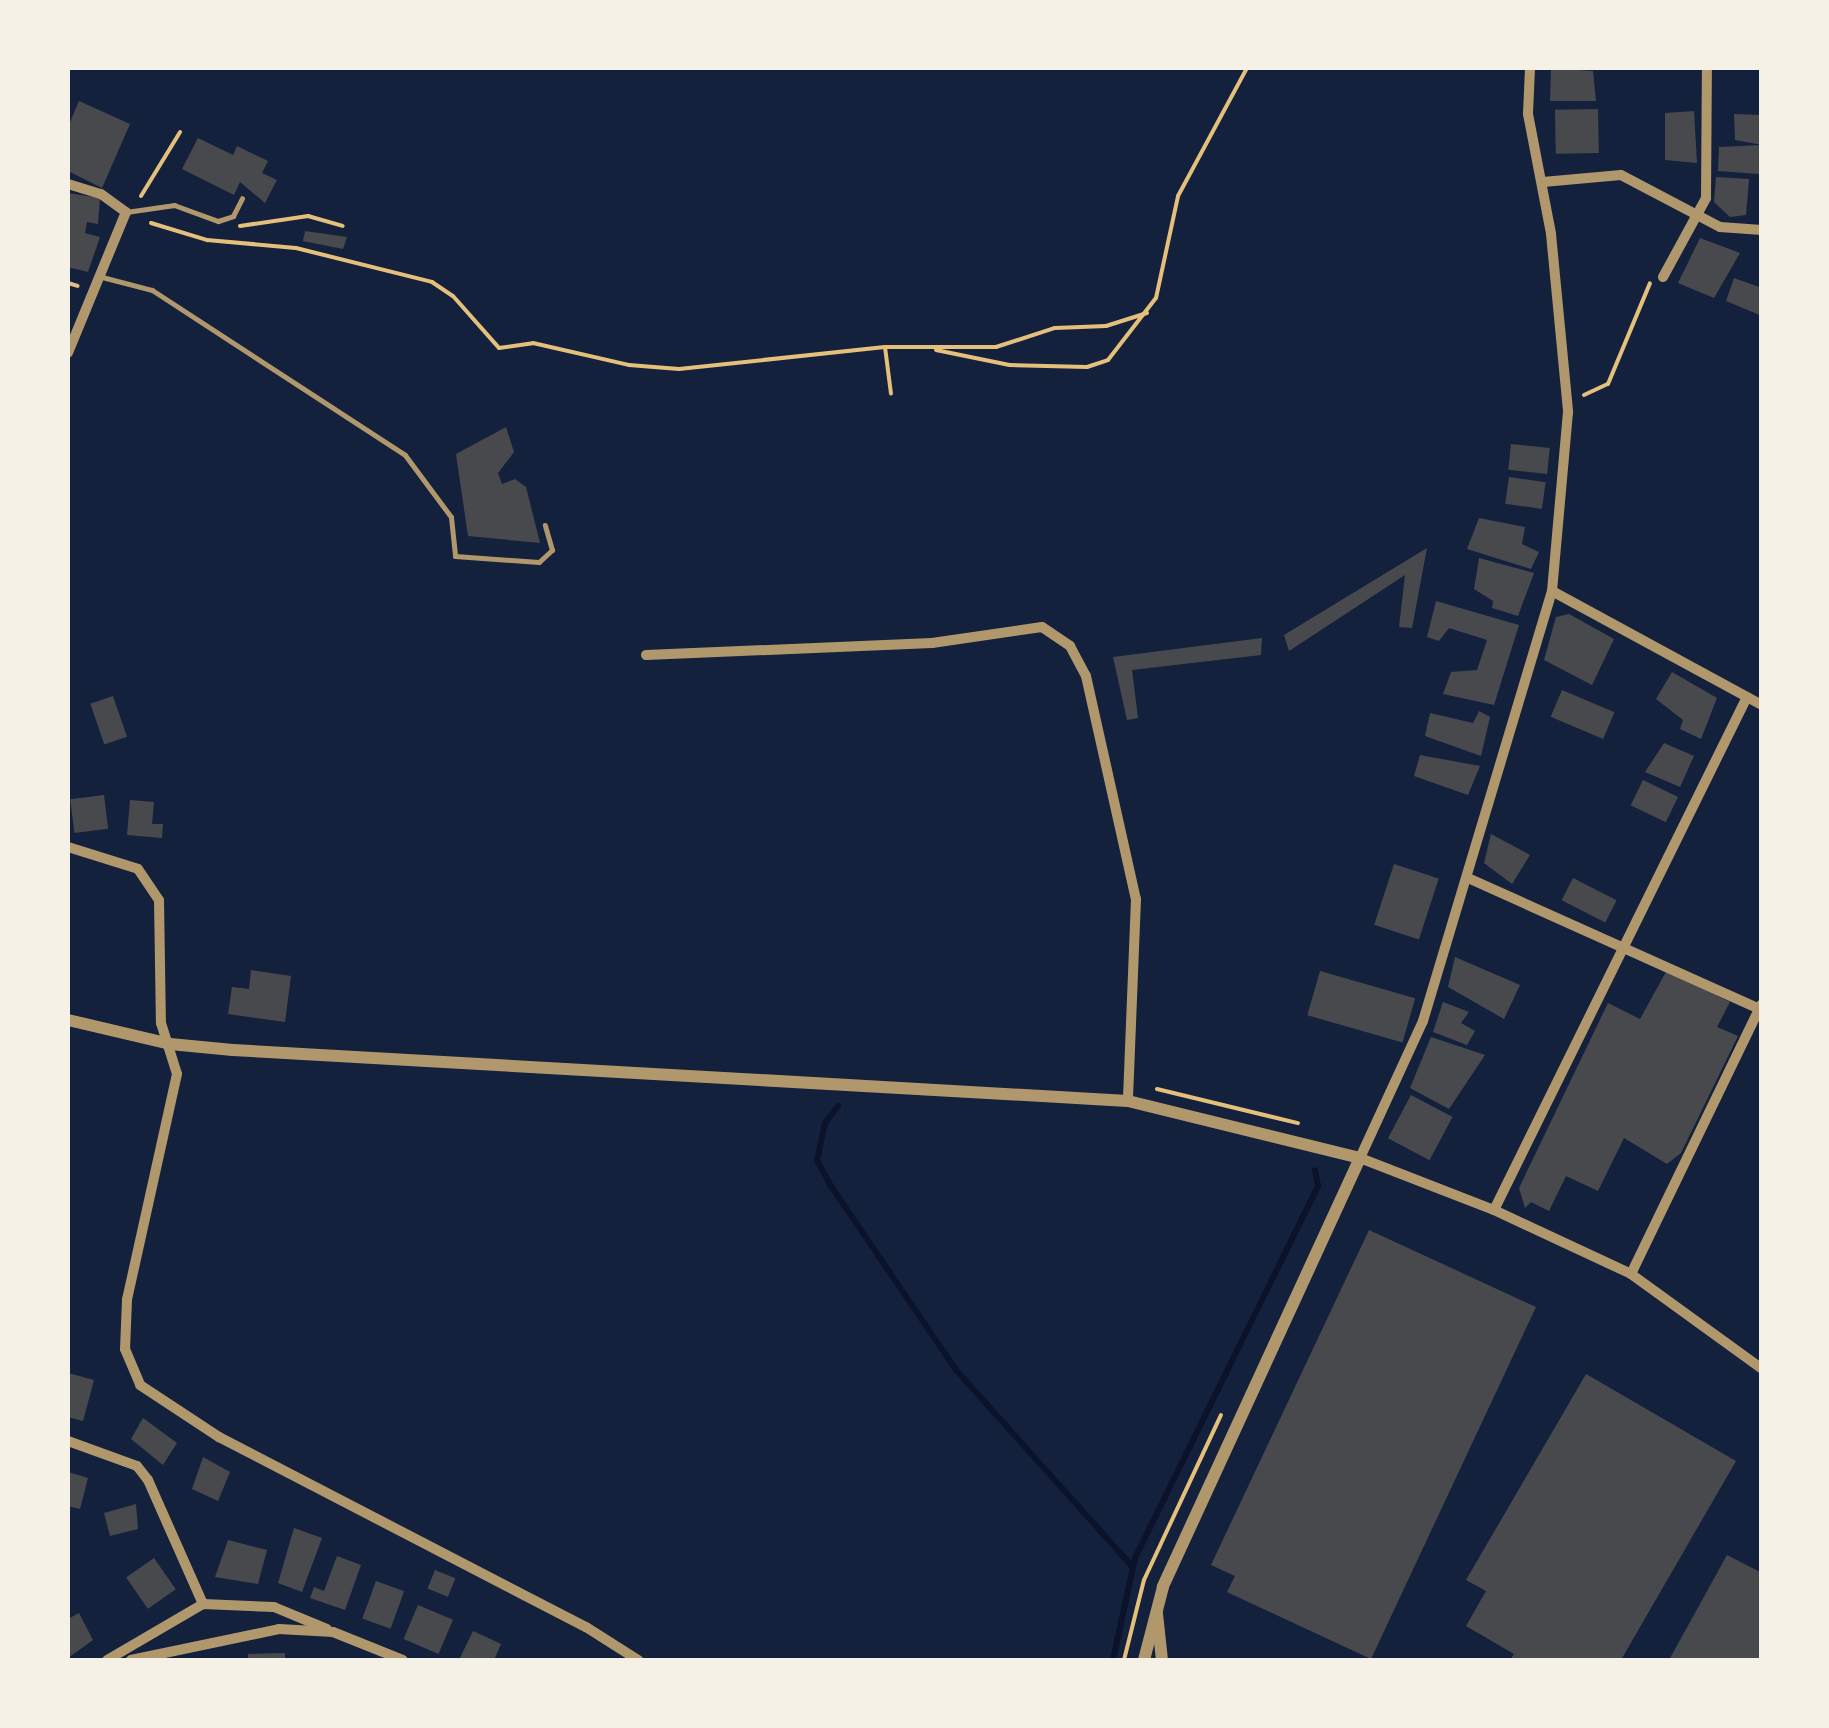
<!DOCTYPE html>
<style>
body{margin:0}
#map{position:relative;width:1829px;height:1728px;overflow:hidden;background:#14213d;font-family:Jost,sans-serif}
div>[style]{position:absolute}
.stream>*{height:6px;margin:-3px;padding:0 3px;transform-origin:3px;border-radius:3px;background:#0b132b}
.building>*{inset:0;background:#48494c;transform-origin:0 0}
.path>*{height:4px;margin:-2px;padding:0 2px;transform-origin:2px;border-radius:2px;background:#e5c07b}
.service>*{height:5px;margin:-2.5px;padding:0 2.5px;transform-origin:2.5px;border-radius:2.5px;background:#b1986c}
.minor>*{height:10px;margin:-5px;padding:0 5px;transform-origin:5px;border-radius:5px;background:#b1986c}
.tertiary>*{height:12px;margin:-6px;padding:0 6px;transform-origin:6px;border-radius:6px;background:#b1986c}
span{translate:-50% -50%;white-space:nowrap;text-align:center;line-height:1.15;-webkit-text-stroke:8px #f6f1e7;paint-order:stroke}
.frame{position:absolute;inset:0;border:70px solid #f6f1e7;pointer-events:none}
</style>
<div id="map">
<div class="stream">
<div style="left:838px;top:1106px;width:21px;rotate:127deg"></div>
<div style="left:825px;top:1123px;width:38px;rotate:102deg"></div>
<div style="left:817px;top:1160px;width:30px;rotate:62deg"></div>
<div style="left:831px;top:1186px;width:222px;rotate:55.8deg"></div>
<div style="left:956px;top:1370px;width:265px;rotate:48.1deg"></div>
<div style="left:1113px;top:1660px;width:104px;rotate:-77.8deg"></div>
<div style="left:1135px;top:1558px;width:415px;rotate:-63.8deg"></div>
<div style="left:1318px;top:1186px;width:16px;rotate:-101deg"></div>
</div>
<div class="building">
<div style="clip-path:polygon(1551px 68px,1593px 71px,1596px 101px,1550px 101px)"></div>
<div style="clip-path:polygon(79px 101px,130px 124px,102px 188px,68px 171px,68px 127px)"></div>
<div style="left:1598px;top:109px;width:44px;height:43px;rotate:89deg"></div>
<div style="clip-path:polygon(1694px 111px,1697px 163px,1665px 160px,1665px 113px)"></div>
<div style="clip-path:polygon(1734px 114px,1762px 115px,1762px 145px,1735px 140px)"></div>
<div style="clip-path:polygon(198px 138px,233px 155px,237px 146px,268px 161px,262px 173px,277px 180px,265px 203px,240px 182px,234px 195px,182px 169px)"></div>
<div style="clip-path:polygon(1762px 145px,1759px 174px,1718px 171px,1719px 147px)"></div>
<div style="clip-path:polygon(1716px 177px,1749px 179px,1746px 215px,1730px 217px,1714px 202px)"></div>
<div style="clip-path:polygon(68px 193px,100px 198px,98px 224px,87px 222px,85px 233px,100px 237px,88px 272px,68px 267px)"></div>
<div style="clip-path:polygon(305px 231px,347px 237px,343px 249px,303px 241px)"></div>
<div style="clip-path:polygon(1700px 238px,1740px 253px,1714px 298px,1678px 283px)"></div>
<div style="clip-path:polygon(1734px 278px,1762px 288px,1762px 316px,1726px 301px)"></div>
<div style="clip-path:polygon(506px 427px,514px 452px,498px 473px,502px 484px,515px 479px,526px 487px,540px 543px,468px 536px,456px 454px)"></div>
<div style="left:1511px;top:444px;width:39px;height:26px;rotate:6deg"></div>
<div style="left:1509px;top:477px;width:37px;height:27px;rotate:8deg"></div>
<div style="clip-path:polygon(1479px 518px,1525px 527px,1522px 544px,1539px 552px,1531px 569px,1467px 549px)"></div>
<div style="clip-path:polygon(1427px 548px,1412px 628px,1399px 627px,1405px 575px,1289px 651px,1284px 635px)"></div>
<div style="clip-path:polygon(1479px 558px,1534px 573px,1518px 616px,1492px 608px,1493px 601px,1474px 589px)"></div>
<div style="clip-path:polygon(1436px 601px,1519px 625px,1494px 705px,1443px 694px,1451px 672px,1477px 670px,1487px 640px,1449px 628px,1439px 641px,1427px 637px)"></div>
<div style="clip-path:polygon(1569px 614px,1614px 639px,1592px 685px,1544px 660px,1556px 617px)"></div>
<div style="clip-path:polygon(1262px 638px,1261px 655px,1132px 670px,1138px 718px,1127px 720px,1113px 657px)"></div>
<div style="clip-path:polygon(1672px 672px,1717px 698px,1701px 739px,1680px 729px,1683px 720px,1656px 699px)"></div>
<div style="left:1562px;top:690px;width:57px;height:29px;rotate:23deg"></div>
<div style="left:113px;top:696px;width:43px;height:24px;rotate:71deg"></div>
<div style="clip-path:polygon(1479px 711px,1490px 717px,1481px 756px,1425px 736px,1430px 713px,1473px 723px)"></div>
<div style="clip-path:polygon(1664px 743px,1694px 756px,1680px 787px,1645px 772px)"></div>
<div style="clip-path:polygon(1420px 755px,1480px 766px,1468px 795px,1414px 776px)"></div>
<div style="left:1643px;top:780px;width:39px;height:28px;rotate:26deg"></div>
<div style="left:104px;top:795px;width:34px;height:34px;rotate:83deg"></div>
<div style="clip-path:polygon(130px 800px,154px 802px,152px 824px,163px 824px,162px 838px,127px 835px)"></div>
<div style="clip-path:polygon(1491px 834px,1530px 855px,1512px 884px,1484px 863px)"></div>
<div style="left:1394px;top:864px;width:47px;height:64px;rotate:18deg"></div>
<div style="left:1573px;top:878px;width:49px;height:25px;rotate:27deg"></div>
<div style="clip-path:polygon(1455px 957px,1520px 985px,1504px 1019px,1448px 987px)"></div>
<div style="clip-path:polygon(251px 970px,291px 976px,285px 1022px,228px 1014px,232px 987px,249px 989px)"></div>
<div style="clip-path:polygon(1667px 970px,1730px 1002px,1717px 1027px,1738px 1036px,1681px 1153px,1667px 1164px,1624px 1138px,1598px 1191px,1566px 1176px,1549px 1211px,1531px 1202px,1525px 1208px,1519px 1188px,1608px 1003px,1640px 1019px)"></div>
<div style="left:1320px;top:971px;width:99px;height:46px;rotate:16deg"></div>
<div style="clip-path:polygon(1443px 1002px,1469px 1012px,1461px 1023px,1475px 1031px,1467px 1045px,1433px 1032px)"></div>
<div style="clip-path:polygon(1431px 1037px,1485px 1055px,1449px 1109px,1410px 1088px)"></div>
<div style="left:1411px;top:1095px;width:47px;height:49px;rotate:28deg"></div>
<div style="clip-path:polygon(1369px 1230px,1536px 1307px,1371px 1659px,1227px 1592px,1235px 1576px,1211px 1565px)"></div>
<div style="clip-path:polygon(68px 1373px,94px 1380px,83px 1421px,68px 1417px)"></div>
<div style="clip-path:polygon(1586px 1374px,1736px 1461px,1621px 1660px,1510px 1660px,1514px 1654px,1466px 1626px,1486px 1591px,1466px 1580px)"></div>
<div style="clip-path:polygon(143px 1418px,177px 1443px,163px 1465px,131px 1439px)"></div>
<div style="clip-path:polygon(203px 1457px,230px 1472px,218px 1501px,192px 1489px)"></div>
<div style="clip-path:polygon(68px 1472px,88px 1478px,80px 1509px,68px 1506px)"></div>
<div style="clip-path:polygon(136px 1504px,138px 1529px,110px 1536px,104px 1513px)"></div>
<div style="clip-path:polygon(294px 1528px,322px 1538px,302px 1592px,278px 1583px)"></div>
<div style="clip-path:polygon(228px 1540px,267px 1550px,258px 1584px,215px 1577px)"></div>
<div style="clip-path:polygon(1727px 1555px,1762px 1573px,1762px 1660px,1669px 1660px)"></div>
<div style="clip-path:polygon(337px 1556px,361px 1565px,345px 1610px,310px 1598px,314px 1587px,324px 1591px)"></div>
<div style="left:154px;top:1558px;width:38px;height:34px;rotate:55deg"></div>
<div style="left:435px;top:1570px;width:22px;height:20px;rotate:22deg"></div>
<div style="left:376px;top:1581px;width:30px;height:40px;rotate:20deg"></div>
<div style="left:418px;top:1605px;width:38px;height:37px;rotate:23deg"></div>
<div style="clip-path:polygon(79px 1613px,93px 1640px,68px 1658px,68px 1619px)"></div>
<div style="clip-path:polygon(473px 1631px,501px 1644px,494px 1660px,459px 1660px)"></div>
<div style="clip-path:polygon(285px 1653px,285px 1660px,248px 1660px,248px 1654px)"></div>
</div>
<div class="path">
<div style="left:1247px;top:68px;width:20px"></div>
<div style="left:141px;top:196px;width:75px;rotate:-58.6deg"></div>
<div style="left:151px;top:223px;width:59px;rotate:16.9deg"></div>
<div style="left:207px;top:240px;width:89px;rotate:5.1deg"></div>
<div style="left:296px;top:248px;width:140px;rotate:14deg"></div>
<div style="left:432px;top:282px;width:25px;rotate:34deg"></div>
<div style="left:453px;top:296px;width:69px;rotate:48.5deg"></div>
<div style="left:499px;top:348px;width:34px;rotate:-8deg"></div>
<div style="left:533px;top:343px;width:98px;rotate:12.9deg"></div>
<div style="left:629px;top:365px;width:50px;rotate:4.6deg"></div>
<div style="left:679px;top:369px;width:207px;rotate:-6.1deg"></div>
<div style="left:885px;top:347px;width:111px"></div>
<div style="left:996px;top:347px;width:62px;rotate:-17.9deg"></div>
<div style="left:1055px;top:328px;width:51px;rotate:-2.2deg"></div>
<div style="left:1106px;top:326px;width:43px;rotate:-17.6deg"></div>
<div style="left:240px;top:226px;width:69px;rotate:-8.4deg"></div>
<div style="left:308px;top:216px;width:36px;rotate:16deg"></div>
<div style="left:68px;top:283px;width:10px;rotate:17deg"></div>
<div style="left:885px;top:347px;width:47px;rotate:82.7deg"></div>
<div style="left:936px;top:350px;width:75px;rotate:11.6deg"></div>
<div style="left:1009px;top:365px;width:78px;rotate:1.5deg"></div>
<div style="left:1087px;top:367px;width:22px;rotate:-18deg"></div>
<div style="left:1108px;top:360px;width:78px;rotate:-52.3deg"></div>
<div style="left:1156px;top:298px;width:104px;rotate:-77.8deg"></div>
<div style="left:1178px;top:196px;width:145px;rotate:-61.7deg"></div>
<div style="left:1584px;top:395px;width:26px;rotate:-25deg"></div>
<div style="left:1608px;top:384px;width:109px;rotate:-67.4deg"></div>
<div style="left:1157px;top:1089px;width:145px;rotate:13.6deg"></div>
<div style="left:1124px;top:1660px;width:82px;rotate:-76deg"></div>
<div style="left:1144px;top:1580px;width:182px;rotate:-65deg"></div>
</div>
<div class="service">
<div style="left:126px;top:212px;width:49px;rotate:-8.3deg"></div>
<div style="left:174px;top:205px;width:47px;rotate:20deg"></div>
<div style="left:218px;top:221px;width:16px;rotate:-18deg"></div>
<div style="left:233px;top:216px;width:20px;rotate:-63deg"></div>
<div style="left:102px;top:277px;width:52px;rotate:14.6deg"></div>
<div style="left:152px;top:290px;width:302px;rotate:33.1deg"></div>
<div style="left:405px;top:455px;width:77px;rotate:53.4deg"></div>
<div style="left:451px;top:517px;width:39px;rotate:84deg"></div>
<div style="left:455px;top:556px;width:84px;rotate:4.1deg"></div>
<div style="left:539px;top:562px;width:18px;rotate:-43deg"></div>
<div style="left:552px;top:550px;width:26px;rotate:-106deg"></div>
</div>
<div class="minor">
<div style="left:1530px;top:68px;width:46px;rotate:92.5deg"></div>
<div style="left:1528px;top:114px;width:122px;rotate:79.1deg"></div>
<div style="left:1551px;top:234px;width:179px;rotate:84.5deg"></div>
<div style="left:1568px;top:412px;width:180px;rotate:95.1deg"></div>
<div style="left:1552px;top:591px;width:449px;rotate:106.7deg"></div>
<div style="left:1423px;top:1021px;width:151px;rotate:114.7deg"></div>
<div style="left:1360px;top:1158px;width:144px;rotate:21.2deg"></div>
<div style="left:1494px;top:1210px;width:151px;rotate:25deg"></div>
<div style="left:1631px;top:1274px;width:162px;rotate:35.9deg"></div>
<div style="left:1543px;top:182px;width:78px;rotate:-5.1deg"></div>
<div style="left:1621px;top:175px;width:112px;rotate:27.7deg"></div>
<div style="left:1720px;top:227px;width:42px;rotate:4.1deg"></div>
<div style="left:68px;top:184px;width:34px;rotate:17deg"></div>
<div style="left:101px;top:194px;width:31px;rotate:36deg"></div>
<div style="left:126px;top:212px;width:152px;rotate:112.4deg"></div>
<div style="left:1663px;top:277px;width:90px;rotate:-61.4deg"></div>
<div style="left:1706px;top:198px;width:130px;rotate:-89.6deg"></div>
<div style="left:1552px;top:591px;width:239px;rotate:28.5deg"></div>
<div style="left:646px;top:655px;width:286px;rotate:-2.4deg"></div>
<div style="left:932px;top:643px;width:111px;rotate:-8.3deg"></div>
<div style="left:1042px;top:627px;width:34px;rotate:34deg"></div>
<div style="left:1070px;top:646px;width:34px;rotate:62deg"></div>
<div style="left:1086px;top:676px;width:229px;rotate:77.4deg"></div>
<div style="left:1136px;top:899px;width:202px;rotate:92.3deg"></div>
<div style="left:68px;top:847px;width:73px;rotate:17.4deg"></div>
<div style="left:138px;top:869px;width:37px;rotate:56deg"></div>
<div style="left:159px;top:900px;width:123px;rotate:89.1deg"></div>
<div style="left:161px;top:1023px;width:53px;rotate:72.6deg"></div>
<div style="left:177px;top:1074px;width:231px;rotate:102.5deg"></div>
<div style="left:127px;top:1300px;width:49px;rotate:92.3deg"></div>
<div style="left:125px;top:1349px;width:39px;rotate:67deg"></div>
<div style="left:140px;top:1385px;width:95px;rotate:33.4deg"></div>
<div style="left:219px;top:1437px;width:413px;rotate:27.4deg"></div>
<div style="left:586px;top:1627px;width:62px;rotate:32.4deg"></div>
<div style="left:1468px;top:878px;width:320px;rotate:24.2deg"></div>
<div style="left:1494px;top:1210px;width:572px;rotate:-63.75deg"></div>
<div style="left:1631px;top:1274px;width:299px;rotate:-64.2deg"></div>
<div style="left:68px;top:1441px;width:73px;rotate:19.9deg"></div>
<div style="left:137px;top:1466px;width:18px;rotate:52deg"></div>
<div style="left:148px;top:1480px;width:136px;rotate:66.1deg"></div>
<div style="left:203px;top:1604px;width:111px;rotate:149.7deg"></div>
<div style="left:203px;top:1604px;width:71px;rotate:2.4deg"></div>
<div style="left:274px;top:1607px;width:57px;rotate:22.5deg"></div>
<div style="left:131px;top:1660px;width:151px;rotate:-11.8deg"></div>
<div style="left:279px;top:1629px;width:54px;rotate:3.2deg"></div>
<div style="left:333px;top:1632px;width:75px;rotate:21.8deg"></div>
</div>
<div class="tertiary">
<div style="left:68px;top:1020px;width:105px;rotate:13.2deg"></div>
<div style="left:170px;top:1044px;width:63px;rotate:5.4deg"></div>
<div style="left:233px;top:1050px;width:896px;rotate:3.26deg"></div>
<div style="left:1128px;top:1101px;width:239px;rotate:13.8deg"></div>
<div style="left:1360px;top:1158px;width:472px;rotate:114.7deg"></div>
<div style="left:1163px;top:1587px;width:75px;rotate:104.6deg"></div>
<div style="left:1157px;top:1614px;width:46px;rotate:83.8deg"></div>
</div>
<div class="frame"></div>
</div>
